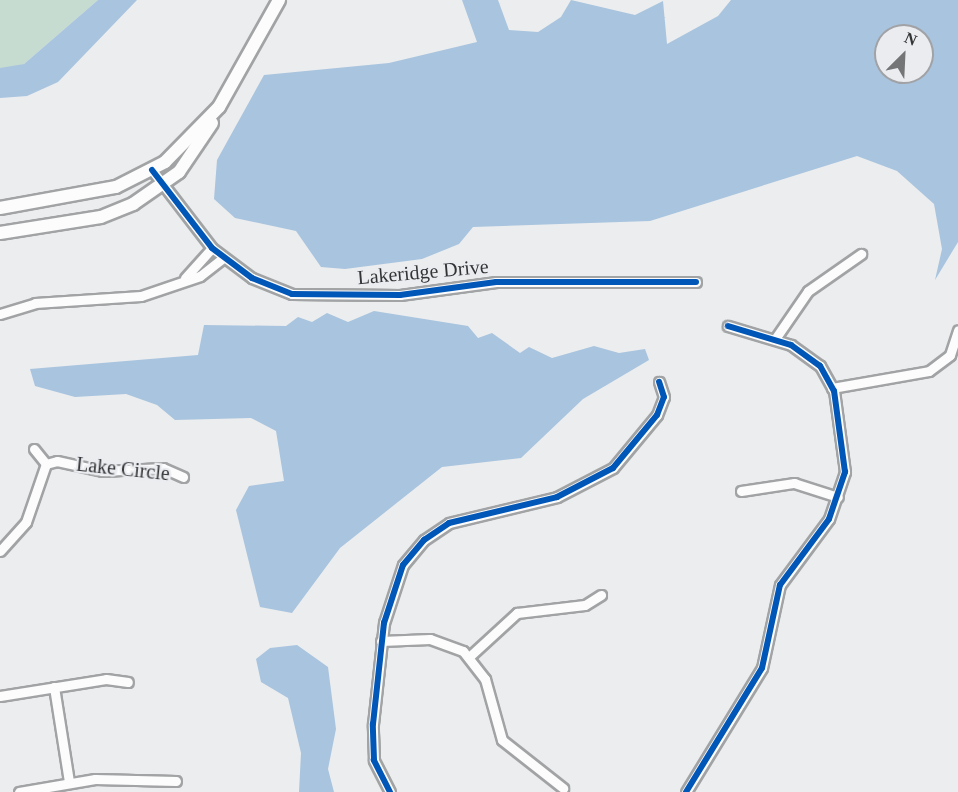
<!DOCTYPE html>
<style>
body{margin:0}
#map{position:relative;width:958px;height:792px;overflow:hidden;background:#ebedef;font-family:Georgia,serif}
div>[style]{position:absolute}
.green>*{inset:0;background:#c6dcd0}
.water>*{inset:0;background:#a9c4de}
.roads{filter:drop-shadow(2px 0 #a1a3a4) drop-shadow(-2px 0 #a1a3a4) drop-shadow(0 2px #a1a3a4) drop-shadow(0 -2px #a1a3a4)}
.minor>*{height:9px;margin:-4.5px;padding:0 4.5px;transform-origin:4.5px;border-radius:4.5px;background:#fcfcfd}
.tertiary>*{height:12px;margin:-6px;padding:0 6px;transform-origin:6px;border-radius:6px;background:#fcfcfd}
.cycleway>*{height:6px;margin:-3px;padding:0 3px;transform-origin:3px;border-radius:3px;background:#0057b8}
span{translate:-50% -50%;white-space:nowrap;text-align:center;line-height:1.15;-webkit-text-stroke:4.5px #eaecf0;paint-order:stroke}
.street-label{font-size:20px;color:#333435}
.north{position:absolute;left:874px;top:24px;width:60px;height:60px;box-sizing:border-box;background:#eaecf0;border:2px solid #a1a2a5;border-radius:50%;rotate:24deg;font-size:16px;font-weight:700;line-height:24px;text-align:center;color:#333435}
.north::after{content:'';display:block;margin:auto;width:21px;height:27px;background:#737576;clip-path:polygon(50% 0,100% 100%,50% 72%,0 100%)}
</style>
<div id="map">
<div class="green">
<div style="clip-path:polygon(0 0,98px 0,24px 64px,7px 69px,0 68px)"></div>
</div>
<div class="water">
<div style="clip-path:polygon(98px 0,137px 0,58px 82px,27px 96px,0 98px,0 68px,24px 64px)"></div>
<div style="clip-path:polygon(evenodd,462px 0,498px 0,509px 30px,538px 32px,561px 17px,571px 0,635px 15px,663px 1px,667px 44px,718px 16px,731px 0,958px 0,958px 242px,935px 280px,942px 249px,934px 204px,897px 171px,857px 156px,650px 221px,473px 227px,459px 244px,422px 259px,345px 269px,321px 267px,296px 231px,235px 218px,214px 199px,217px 160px,264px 75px,389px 63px,477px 42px,462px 0,886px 36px,922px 36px,922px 72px,886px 72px,886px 36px)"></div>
<div style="clip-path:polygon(374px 311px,468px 326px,478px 338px,492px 333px,520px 353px,529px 347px,552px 358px,594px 346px,619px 353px,645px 349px,649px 360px,583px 399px,521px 458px,442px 467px,340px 548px,292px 613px,260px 607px,236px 510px,249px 486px,284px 481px,276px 431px,251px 418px,175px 420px,157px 405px,126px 394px,75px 397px,35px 386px,30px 369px,198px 355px,204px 325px,286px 326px,298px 317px,312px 322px,327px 313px,348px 322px)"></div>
<div style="clip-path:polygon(297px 645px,328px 667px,336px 729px,328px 769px,334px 792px,299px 792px,301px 753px,288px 698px,261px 682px,256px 659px,270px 648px)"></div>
</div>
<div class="roads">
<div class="minor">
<div style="left:152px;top:170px;width:98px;rotate:52.4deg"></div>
<div style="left:212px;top:248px;width:50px;rotate:36.9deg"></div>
<div style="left:252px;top:278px;width:43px;rotate:21.8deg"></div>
<div style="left:292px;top:294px;width:108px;rotate:0.5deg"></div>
<div style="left:400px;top:295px;width:97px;rotate:-7.7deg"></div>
<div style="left:496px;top:282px;width:200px"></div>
<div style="left:185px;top:278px;width:40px;rotate:-48deg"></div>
<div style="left:0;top:314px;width:37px;rotate:-17deg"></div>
<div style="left:35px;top:303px;width:106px;rotate:-3.8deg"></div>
<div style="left:141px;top:296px;width:62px;rotate:-18.7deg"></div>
<div style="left:200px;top:276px;width:29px;rotate:-38deg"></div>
<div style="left:775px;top:339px;width:58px;rotate:-55.5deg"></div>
<div style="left:808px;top:291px;width:65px;rotate:-34.9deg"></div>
<div style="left:832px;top:388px;width:98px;rotate:-9.9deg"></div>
<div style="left:929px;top:371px;width:26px;rotate:-37deg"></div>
<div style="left:950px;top:355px;width:26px;rotate:-72deg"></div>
<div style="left:34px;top:449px;width:19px;rotate:51deg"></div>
<div style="left:46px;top:464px;width:11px;rotate:-15deg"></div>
<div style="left:57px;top:461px;width:46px;rotate:12.5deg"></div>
<div style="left:102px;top:471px;width:61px;rotate:-2.8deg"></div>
<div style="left:163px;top:468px;width:22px;rotate:24deg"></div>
<div style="left:741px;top:491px;width:54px;rotate:-8.6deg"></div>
<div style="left:794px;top:483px;width:46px;rotate:17.7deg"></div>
<div style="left:0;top:551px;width:39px;rotate:-48deg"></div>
<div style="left:26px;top:522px;width:61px;rotate:-71deg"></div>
<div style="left:381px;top:641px;width:49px;rotate:-2.3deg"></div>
<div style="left:430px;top:639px;width:35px;rotate:20deg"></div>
<div style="left:463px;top:651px;width:36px;rotate:52deg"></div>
<div style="left:485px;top:679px;width:63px;rotate:74.4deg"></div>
<div style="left:502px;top:740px;width:78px;rotate:38.2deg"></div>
<div style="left:470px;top:656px;width:64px;rotate:-42.5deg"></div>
<div style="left:517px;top:613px;width:68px;rotate:-6.7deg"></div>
<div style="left:585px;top:605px;width:19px;rotate:-32deg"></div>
<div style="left:54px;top:687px;width:96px;rotate:81deg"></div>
<div style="left:0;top:696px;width:107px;rotate:-9.1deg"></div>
<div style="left:106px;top:679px;width:22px;rotate:8deg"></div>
<div style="left:19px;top:792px;width:77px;rotate:-9.7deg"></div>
<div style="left:95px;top:779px;width:81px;rotate:1.4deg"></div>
<div style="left:390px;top:792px;width:36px;rotate:-117deg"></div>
<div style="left:374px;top:760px;width:36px;rotate:-92deg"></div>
<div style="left:373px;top:724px;width:102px;rotate:-83.8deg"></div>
<div style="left:384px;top:623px;width:61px;rotate:-71.9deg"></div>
<div style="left:403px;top:565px;width:33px;rotate:-50deg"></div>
<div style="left:424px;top:540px;width:30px;rotate:-34deg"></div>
<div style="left:449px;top:523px;width:111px;rotate:-13.5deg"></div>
<div style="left:557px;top:497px;width:63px;rotate:-27.4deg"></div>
<div style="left:613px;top:468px;width:69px;rotate:-50.3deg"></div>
<div style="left:657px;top:415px;width:19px;rotate:-69deg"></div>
<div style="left:664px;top:397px;width:16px;rotate:-108deg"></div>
<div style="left:686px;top:792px;width:145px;rotate:-58.5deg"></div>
<div style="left:762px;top:668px;width:85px;rotate:-77.8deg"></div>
<div style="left:780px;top:585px;width:82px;rotate:-53.4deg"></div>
<div style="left:829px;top:519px;width:50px;rotate:-71.2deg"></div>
<div style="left:845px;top:472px;width:82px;rotate:-97.7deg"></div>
<div style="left:834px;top:391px;width:29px;rotate:-119deg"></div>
<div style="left:820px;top:366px;width:36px;rotate:-144deg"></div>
<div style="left:791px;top:345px;width:66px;rotate:-163.2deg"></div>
</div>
<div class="tertiary">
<div style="left:0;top:208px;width:118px;rotate:-10.3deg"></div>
<div style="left:116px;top:187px;width:55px;rotate:-27deg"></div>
<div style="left:165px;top:162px;width:77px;rotate:-45.5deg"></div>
<div style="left:219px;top:107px;width:123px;rotate:-60.7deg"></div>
<div style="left:0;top:233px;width:102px;rotate:-9deg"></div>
<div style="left:101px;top:217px;width:35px;rotate:-22deg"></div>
<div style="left:133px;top:204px;width:56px;rotate:-34.8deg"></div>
<div style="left:179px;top:172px;width:59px;rotate:-56deg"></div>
</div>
</div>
<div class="cycleway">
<div style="left:152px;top:170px;width:98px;rotate:52.4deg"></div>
<div style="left:212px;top:248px;width:50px;rotate:36.9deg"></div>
<div style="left:252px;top:278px;width:43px;rotate:21.8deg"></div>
<div style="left:292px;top:294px;width:108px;rotate:0.5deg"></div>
<div style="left:400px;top:295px;width:97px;rotate:-7.7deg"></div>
<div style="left:496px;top:282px;width:200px"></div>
<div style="left:390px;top:792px;width:36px;rotate:-117deg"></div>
<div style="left:374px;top:760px;width:36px;rotate:-92deg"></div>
<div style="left:373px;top:724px;width:102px;rotate:-83.8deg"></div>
<div style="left:384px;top:623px;width:61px;rotate:-71.9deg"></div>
<div style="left:403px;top:565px;width:33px;rotate:-50deg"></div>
<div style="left:424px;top:540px;width:30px;rotate:-34deg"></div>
<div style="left:449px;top:523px;width:111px;rotate:-13.5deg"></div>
<div style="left:557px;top:497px;width:63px;rotate:-27.4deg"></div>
<div style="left:613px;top:468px;width:69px;rotate:-50.3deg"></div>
<div style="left:657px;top:415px;width:19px;rotate:-69deg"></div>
<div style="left:664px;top:397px;width:16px;rotate:-108deg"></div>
<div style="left:686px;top:792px;width:145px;rotate:-58.5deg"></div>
<div style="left:762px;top:668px;width:85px;rotate:-77.8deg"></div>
<div style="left:780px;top:585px;width:82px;rotate:-53.4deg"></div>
<div style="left:829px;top:519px;width:50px;rotate:-71.2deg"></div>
<div style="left:845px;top:472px;width:82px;rotate:-97.7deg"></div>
<div style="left:834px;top:391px;width:29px;rotate:-119deg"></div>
<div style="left:820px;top:366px;width:36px;rotate:-144deg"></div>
<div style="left:791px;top:345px;width:66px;rotate:-163.2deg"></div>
</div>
<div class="street-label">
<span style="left:423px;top:272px;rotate:-5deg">Lakeridge Drive</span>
<span style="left:123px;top:469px;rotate:6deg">Lake Circle</span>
</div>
<div class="north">N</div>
</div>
